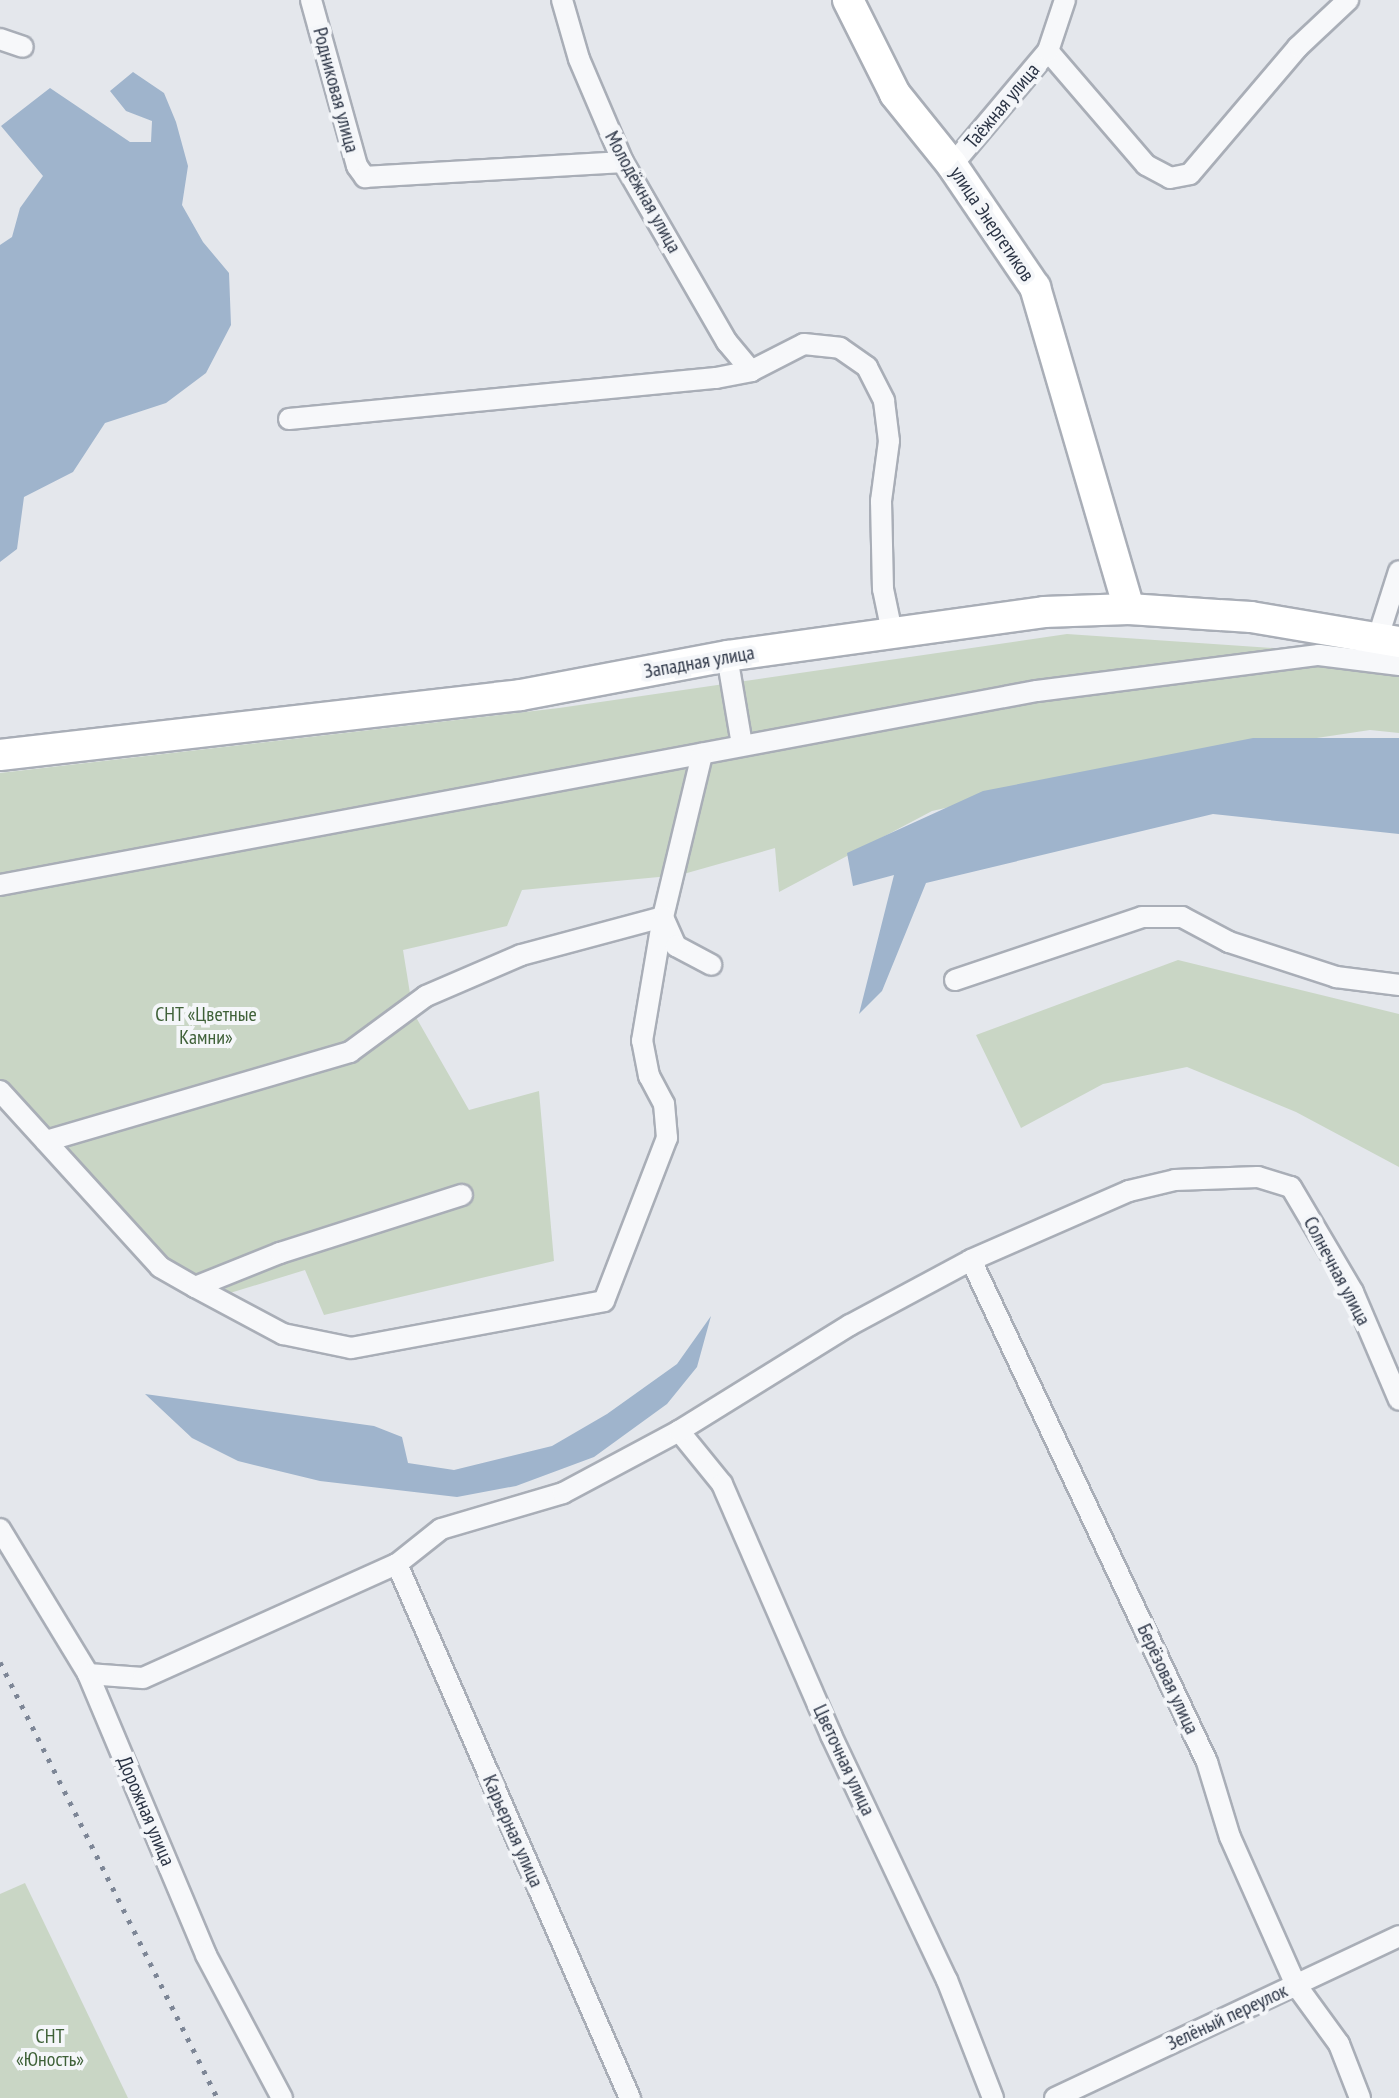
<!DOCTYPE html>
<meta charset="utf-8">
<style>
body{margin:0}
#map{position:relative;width:1399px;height:2098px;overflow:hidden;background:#e4e7ec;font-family:"PT Sans Narrow",sans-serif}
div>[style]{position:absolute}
.green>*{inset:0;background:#c9d6c5}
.water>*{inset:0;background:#9fb4cc}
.roads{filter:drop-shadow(2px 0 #a9aeb7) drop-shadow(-2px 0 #a9aeb7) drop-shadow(0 2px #a9aeb7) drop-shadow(0 -2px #a9aeb7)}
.street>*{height:20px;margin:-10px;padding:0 10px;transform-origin:10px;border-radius:10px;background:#f7f8fa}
.secondary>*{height:30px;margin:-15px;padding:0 15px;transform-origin:15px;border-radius:15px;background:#fff}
.rail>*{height:5px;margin-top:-2.5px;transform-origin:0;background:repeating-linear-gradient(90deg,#7d8696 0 4px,transparent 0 12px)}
span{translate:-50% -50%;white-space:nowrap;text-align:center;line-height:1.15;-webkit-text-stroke:8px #f4f6f9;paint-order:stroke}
.street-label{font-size:20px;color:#2b3445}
.park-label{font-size:20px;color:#3f6138}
</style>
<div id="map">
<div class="green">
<div style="clip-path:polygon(1067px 634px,1362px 654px,1399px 665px,1399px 733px,1370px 730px,1137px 765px,932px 811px,779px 892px,775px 848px,680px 875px,522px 890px,507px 926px,403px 950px,413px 1012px,469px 1110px,539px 1091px,554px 1261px,324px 1315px,305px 1270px,217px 1297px,91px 1203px,0 1107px,0 773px,559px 708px)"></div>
<div style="clip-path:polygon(1178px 960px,1399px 1014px,1399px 1167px,1296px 1112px,1187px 1067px,1103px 1084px,1021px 1128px,976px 1035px)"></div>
<div style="clip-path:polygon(25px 1883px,128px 2098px,0 2098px,0 1894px)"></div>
</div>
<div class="water">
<div style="clip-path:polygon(133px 72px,164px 93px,176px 122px,188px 166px,182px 205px,203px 242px,229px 273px,231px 325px,206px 373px,166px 403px,105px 423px,73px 472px,24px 497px,17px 549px,0 562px,0 245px,12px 237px,20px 208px,43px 176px,1px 126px,50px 88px,130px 142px,151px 142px,152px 121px,126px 111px,110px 91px)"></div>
<div style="clip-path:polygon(1253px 738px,1399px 738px,1399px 834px,1213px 814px,926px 883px,882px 991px,859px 1014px,894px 875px,853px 886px,847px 853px,983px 791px)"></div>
<div style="clip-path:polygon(711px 1316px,697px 1367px,667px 1404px,594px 1457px,516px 1486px,457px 1497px,320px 1481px,238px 1461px,192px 1438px,145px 1394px,374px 1426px,402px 1437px,408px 1463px,454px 1470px,552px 1446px,607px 1414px,677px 1364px)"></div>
</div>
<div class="roads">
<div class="street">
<div style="left:311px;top:0;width:172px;rotate:74.5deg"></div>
<div style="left:357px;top:166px;width:14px;rotate:54deg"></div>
<div style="left:365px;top:177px;width:258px;rotate:-3.3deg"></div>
<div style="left:562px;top:0;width:61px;rotate:73.9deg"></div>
<div style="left:579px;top:59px;width:112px;rotate:66.9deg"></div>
<div style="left:623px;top:162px;width:208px;rotate:60deg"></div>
<div style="left:727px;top:342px;width:38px;rotate:50deg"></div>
<div style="left:0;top:39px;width:24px;rotate:19deg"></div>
<div style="left:1048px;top:51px;width:150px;rotate:49.3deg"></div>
<div style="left:1146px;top:165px;width:27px;rotate:28deg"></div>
<div style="left:1170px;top:178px;width:20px;rotate:-11deg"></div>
<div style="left:1190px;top:174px;width:167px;rotate:-49.6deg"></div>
<div style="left:1298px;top:47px;width:69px;rotate:-43.2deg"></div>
<div style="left:952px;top:165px;width:149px;rotate:-49.9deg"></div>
<div style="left:1048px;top:51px;width:54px;rotate:-71.6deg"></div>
<div style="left:289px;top:419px;width:429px;rotate:-5.5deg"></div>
<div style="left:716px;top:378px;width:36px;rotate:-11deg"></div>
<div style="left:751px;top:371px;width:59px;rotate:-27deg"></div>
<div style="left:804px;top:344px;width:36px;rotate:6deg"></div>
<div style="left:840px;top:348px;width:33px;rotate:35deg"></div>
<div style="left:867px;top:367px;width:38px;rotate:63deg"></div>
<div style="left:884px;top:401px;width:40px;rotate:82.9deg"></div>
<div style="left:889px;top:441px;width:61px;rotate:97.6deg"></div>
<div style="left:881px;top:501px;width:88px;rotate:88.7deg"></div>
<div style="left:883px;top:589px;width:44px;rotate:78.2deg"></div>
<div style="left:1378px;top:637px;width:69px;rotate:-72.3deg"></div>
<div style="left:727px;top:656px;width:90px;rotate:80.4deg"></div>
<div style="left:0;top:885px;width:1055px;rotate:-10.6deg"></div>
<div style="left:1037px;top:691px;width:284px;rotate:-7.3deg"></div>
<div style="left:1319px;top:655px;width:81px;rotate:7.1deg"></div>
<div style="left:955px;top:980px;width:197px;rotate:-18.6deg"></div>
<div style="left:1142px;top:917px;width:40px"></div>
<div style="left:1182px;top:917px;width:53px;rotate:28deg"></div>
<div style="left:1229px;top:942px;width:113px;rotate:18.1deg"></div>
<div style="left:1336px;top:977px;width:64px;rotate:7.2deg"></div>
<div style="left:0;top:1091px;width:238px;rotate:47.7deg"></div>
<div style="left:160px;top:1267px;width:40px;rotate:29.7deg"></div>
<div style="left:195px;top:1287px;width:92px;rotate:-21.8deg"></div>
<div style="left:280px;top:1253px;width:191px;rotate:-17.7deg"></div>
<div style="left:46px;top:1141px;width:317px;rotate:-16.3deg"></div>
<div style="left:350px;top:1052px;width:94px;rotate:-36.4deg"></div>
<div style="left:426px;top:996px;width:103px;rotate:-23.3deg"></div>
<div style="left:521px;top:955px;width:147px;rotate:-15deg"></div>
<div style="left:663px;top:917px;width:168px;rotate:-76.5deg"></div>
<div style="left:971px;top:1260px;width:555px;rotate:64.82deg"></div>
<div style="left:1207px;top:1762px;width:78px;rotate:73deg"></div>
<div style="left:1230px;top:1837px;width:162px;rotate:66deg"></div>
<div style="left:1296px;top:1985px;width:73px;rotate:53.9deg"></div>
<div style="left:1339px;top:2044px;width:58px;rotate:68.7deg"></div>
<div style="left:195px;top:1287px;width:100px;rotate:28.1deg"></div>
<div style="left:283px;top:1334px;width:69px;rotate:11.6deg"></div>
<div style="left:351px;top:1348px;width:257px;rotate:-10.5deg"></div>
<div style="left:604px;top:1301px;width:175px;rotate:-68.9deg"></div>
<div style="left:667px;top:1138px;width:34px;rotate:-95deg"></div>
<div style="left:664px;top:1104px;width:32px;rotate:-118deg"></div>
<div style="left:649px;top:1076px;width:36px;rotate:-101deg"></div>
<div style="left:642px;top:1041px;width:126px;rotate:-80.4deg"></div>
<div style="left:663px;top:917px;width:32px;rotate:66deg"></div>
<div style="left:676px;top:946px;width:40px;rotate:28deg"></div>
<div style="left:679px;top:1431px;width:68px;rotate:50.9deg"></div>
<div style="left:722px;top:1484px;width:274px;rotate:66.5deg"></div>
<div style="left:831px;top:1735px;width:271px;rotate:64.7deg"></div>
<div style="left:947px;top:1980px;width:127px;rotate:68.7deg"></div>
<div style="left:0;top:1529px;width:170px;rotate:58.7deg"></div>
<div style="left:88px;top:1674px;width:305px;rotate:67.2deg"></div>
<div style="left:206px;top:1955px;width:162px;rotate:62deg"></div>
<div style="left:397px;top:1564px;width:583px;rotate:66.43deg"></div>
<div style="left:88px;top:1674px;width:55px;rotate:4.2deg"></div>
<div style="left:143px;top:1678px;width:278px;rotate:-24.2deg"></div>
<div style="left:397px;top:1564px;width:56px;rotate:-38.5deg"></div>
<div style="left:441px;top:1529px;width:127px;rotate:-16.4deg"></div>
<div style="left:563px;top:1493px;width:132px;rotate:-28.1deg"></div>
<div style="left:679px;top:1431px;width:201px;rotate:-31.8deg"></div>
<div style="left:850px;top:1325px;width:137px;rotate:-28.2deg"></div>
<div style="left:971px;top:1260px;width:172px;rotate:-23.6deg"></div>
<div style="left:1129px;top:1191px;width:47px;rotate:-13.4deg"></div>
<div style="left:1175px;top:1180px;width:83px;rotate:-2.1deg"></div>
<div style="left:1258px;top:1177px;width:34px;rotate:17deg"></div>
<div style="left:1291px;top:1187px;width:122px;rotate:59.4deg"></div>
<div style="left:1353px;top:1292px;width:117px;rotate:66.9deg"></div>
<div style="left:1055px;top:2098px;width:380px;rotate:-25.2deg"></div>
</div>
<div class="secondary">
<div style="left:848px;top:0;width:105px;rotate:63.4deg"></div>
<div style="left:895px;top:94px;width:91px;rotate:51.2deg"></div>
<div style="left:952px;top:165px;width:148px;rotate:55.8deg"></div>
<div style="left:1035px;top:287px;width:335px;rotate:73.7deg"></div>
<div style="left:0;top:755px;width:524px;rotate:-6.57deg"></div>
<div style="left:521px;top:695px;width:210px;rotate:-10.7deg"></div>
<div style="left:727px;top:656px;width:320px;rotate:-7.9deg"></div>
<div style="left:1044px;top:612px;width:85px;rotate:-2deg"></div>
<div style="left:1129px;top:609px;width:122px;rotate:3.8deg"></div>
<div style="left:1251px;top:617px;width:150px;rotate:9.6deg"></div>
</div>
</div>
<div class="rail">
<div style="left:0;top:1662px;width:487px;rotate:63.5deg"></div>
</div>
<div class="street-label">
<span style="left:336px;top:90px;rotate:75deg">Родниковая улица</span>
<span style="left:1002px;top:106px;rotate:-50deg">Таёжная улица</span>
<span style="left:643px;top:192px;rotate:61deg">Молодёжная улица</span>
<span style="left:992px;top:224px;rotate:56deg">улица Энергетиков</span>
<span style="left:699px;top:662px;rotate:-10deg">Западная улица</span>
<span style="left:1337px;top:1271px;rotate:62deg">Солнечная улица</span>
<span style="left:1168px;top:1679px;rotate:65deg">Берёзовая улица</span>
<span style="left:844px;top:1760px;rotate:65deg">Цветочная улица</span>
<span style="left:146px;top:1811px;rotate:67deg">Дорожная улица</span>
<span style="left:513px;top:1831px;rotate:66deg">Карьерная улица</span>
<span style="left:1227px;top:2017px;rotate:-25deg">Зелёный переулок</span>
</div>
<div class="park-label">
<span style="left:206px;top:1026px">СНТ «Цветные<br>Камни»</span>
<span style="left:50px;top:2048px">СНТ<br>«Юность»</span>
</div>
</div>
